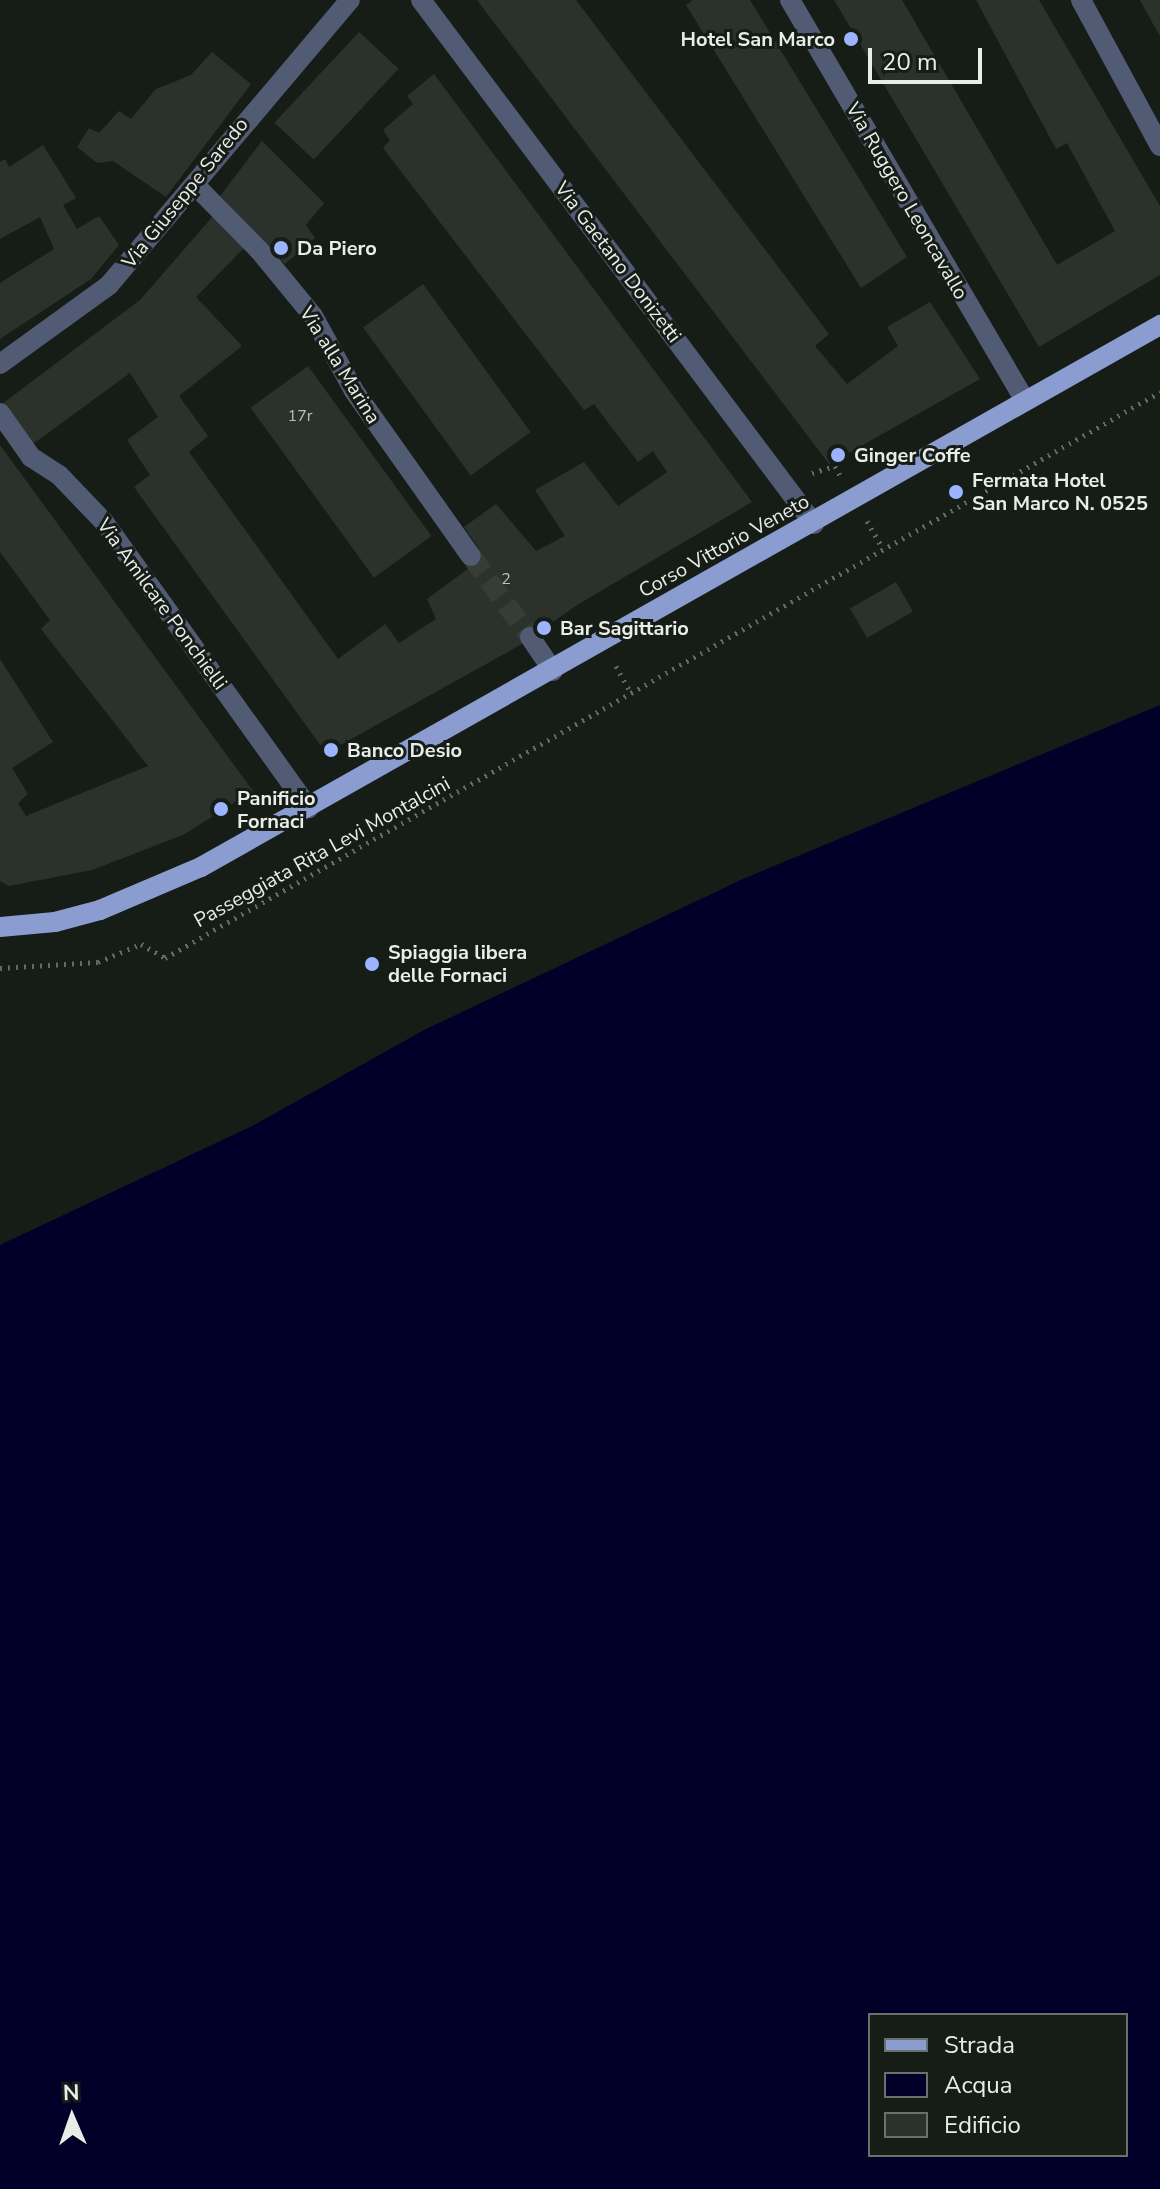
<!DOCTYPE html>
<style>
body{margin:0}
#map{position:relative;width:1160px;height:2189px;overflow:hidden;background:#161d17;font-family:"Nunito Sans",sans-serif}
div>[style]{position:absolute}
.water>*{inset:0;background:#020029}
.building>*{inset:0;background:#2b322c;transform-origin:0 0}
.minor-tunnel>*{height:20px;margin-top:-10px;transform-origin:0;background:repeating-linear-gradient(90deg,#363c36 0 20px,transparent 0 30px)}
.path>*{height:5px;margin-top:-2.5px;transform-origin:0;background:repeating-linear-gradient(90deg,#636964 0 2px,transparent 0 8px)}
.pedestrian>*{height:20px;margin:-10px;padding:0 10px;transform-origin:10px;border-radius:10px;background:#525b74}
.minor>*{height:20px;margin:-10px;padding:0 10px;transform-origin:10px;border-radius:10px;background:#525b74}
.primary>*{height:20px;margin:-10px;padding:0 10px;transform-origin:10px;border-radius:10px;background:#8a9cd0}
.dots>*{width:22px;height:22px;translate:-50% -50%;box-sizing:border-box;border:4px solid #161d17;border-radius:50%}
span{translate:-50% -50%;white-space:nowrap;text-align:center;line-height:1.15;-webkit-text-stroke:6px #161d17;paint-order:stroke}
.number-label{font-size:16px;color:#babeba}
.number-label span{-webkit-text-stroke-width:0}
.poi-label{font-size:20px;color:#e9ede9;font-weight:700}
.right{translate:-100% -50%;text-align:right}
.left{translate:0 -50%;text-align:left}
.street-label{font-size:20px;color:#e9ede9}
.legend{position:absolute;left:868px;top:2013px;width:260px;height:144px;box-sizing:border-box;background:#161d17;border:2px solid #6a706b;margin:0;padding:10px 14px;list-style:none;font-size:24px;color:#e9ede9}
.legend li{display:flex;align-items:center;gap:16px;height:40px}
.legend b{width:40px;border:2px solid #6a706b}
.north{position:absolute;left:32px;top:2077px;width:80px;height:80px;-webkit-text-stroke:6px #161d17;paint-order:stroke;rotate:358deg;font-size:22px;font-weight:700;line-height:32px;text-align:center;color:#e9ede9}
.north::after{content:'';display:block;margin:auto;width:28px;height:36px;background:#e9ede9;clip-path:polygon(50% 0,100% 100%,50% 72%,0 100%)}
.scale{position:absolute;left:868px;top:48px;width:114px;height:36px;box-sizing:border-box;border:4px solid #e9ede9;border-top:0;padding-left:10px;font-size:24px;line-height:28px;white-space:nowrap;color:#e9ede9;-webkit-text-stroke:6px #161d17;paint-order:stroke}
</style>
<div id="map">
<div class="water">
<div style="clip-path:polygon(evenodd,1160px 705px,1160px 2189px,0 2189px,0 1245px,252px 1126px,424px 1030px,743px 879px,1160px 705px,870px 2015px,1126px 2015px,1126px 2155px,870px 2155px,870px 2015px)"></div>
</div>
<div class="building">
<div style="clip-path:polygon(477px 0,576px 0,829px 334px,815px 346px,847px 384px,898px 346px,887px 327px,930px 302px,980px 379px,829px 464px)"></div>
<div style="clip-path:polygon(693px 0,750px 0,907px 257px,861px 288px,686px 5px)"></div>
<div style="clip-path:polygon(834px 0,902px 0,1057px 265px,1115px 231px,1067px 143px,1056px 149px,976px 0,1039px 0,1160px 206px,1160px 275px,1039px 347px)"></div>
<div style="clip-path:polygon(1140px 0,1160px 0,1160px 36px,1152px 22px)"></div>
<div style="left:359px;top:32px;width:54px;height:124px;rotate:43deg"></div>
<div style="clip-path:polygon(212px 52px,251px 84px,166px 197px,113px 161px,97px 163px,77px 147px,89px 128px,99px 133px,119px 111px,131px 119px,156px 89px,191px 75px)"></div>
<div style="clip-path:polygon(434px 74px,752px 502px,577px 605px,522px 644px,326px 753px,134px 487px,150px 475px,127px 440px,158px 417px,130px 373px,33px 444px,2px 404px,140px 300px,214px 215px,247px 245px,196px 297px,242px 346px,179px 396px,208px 436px,189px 452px,338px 659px,385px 624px,399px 643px,436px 619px,427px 599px,469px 568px,463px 560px,480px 550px,464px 527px,496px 504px,536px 551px,565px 536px,535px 490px,584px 462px,618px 506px,667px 472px,653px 451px,638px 462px,594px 404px,584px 410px,383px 148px,390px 140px,383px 130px,413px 104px,407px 96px)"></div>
<div style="clip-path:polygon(262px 141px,324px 203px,306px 225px,315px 238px,285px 264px,220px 196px)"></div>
<div style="clip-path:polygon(43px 145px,76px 198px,63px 205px,77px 229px,99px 216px,119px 245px,91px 279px,0 339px,0 283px,54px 249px,40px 217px,0 239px,0 162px,5px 159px,9px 167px)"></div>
<div style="left:423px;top:284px;width:183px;height:74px;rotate:54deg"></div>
<div style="left:308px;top:366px;width:210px;height:71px;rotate:54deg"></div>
<div style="clip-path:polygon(0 445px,253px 791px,183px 835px,92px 870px,9px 886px,0 881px,0 659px,53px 742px,12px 768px,28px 794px,18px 803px,26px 816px,148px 766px,41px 629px,50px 620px,0 552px)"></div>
<div style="left:896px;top:582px;width:34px;height:53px;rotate:60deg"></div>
</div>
<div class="minor-tunnel">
<div style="left:471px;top:556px;width:100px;rotate:53.9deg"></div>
</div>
<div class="path">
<div style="left:812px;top:473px;width:24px;rotate:-17deg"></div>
<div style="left:835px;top:466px;width:10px;rotate:61deg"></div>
<div style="left:867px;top:521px;width:30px;rotate:60deg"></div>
<div style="left:616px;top:666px;width:31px;rotate:61deg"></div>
<div style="left:0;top:968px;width:98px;rotate:-3.5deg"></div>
<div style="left:98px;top:962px;width:47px;rotate:-22.7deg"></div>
<div style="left:141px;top:944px;width:28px;rotate:30deg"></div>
<div style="left:165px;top:958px;width:1145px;rotate:-29.63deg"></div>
</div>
<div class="pedestrian">
<div style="left:196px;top:186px;width:90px;rotate:45.5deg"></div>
<div style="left:0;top:413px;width:54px;rotate:54.8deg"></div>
<div style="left:31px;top:457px;width:33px;rotate:33deg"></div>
<div style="left:59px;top:475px;width:65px;rotate:46.2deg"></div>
</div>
<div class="minor">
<div style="left:421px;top:0;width:655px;rotate:53.13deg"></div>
<div style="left:790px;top:0;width:465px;rotate:59.6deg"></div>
<div style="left:1081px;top:0;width:166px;rotate:61.6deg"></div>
<div style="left:259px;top:250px;width:85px;rotate:50.7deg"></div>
<div style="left:313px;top:316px;width:85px;rotate:61.3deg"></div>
<div style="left:354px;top:391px;width:202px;rotate:54.7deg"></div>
<div style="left:0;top:364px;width:135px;rotate:-35.9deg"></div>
<div style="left:109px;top:285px;width:373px;rotate:-49.8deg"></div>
<div style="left:104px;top:522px;width:352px;rotate:54.4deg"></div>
<div style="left:530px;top:637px;width:41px;rotate:55.9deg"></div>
</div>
<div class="primary">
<div style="left:0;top:927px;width:55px;rotate:-5.2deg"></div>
<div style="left:55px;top:922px;width:47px;rotate:-14.9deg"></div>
<div style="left:100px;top:910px;width:110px;rotate:-23.1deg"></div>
<div style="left:201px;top:867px;width:1102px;rotate:-29.47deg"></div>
</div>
<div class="dots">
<div style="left:851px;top:39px;background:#9bb4fd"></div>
<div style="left:281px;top:248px;background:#9bb4fd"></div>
<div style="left:838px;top:455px;background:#9bb4fd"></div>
<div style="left:956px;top:492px;background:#9bb4fd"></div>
<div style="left:544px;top:628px;background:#9bb4fd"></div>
<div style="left:331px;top:750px;background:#9bb4fd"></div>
<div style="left:221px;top:809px;background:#9bb4fd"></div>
<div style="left:372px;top:964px;background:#9bb4fd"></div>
</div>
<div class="number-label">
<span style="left:300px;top:416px">17r</span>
<span style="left:506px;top:579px">2</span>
</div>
<div class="poi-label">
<span class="right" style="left:835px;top:39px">Hotel San Marco</span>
<span class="left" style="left:297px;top:248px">Da Piero</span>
<span class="left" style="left:854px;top:455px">Ginger Coffe</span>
<span class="left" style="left:972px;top:492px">Fermata Hotel<br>San Marco N. 0525</span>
<span class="left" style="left:560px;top:628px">Bar Sagittario</span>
<span class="left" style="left:347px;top:750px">Banco Desio</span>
<span class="left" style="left:237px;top:810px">Panificio<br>Fornaci</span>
<span class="left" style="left:388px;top:964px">Spiaggia libera<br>delle Fornaci</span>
</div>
<div class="street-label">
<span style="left:185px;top:193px;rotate:-51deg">Via Giuseppe Saredo</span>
<span style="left:907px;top:201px;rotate:60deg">Via Ruggero Leoncavallo</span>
<span style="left:618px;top:262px;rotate:53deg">Via Gaetano Donizetti</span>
<span style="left:340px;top:365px;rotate:58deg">Via alla Marina</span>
<span style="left:724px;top:546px;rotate:-29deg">Corso Vittorio Veneto</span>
<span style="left:162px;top:604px;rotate:54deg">Via Amilcare Ponchielli</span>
<span style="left:322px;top:852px;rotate:-29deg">Passeggiata Rita Levi Montalcini</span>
</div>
<ul class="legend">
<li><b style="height:10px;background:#8a9cd0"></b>Strada</li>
<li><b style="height:22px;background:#020029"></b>Acqua</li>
<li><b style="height:22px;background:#2b322c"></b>Edificio</li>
</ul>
<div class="north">N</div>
<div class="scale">20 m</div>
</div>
